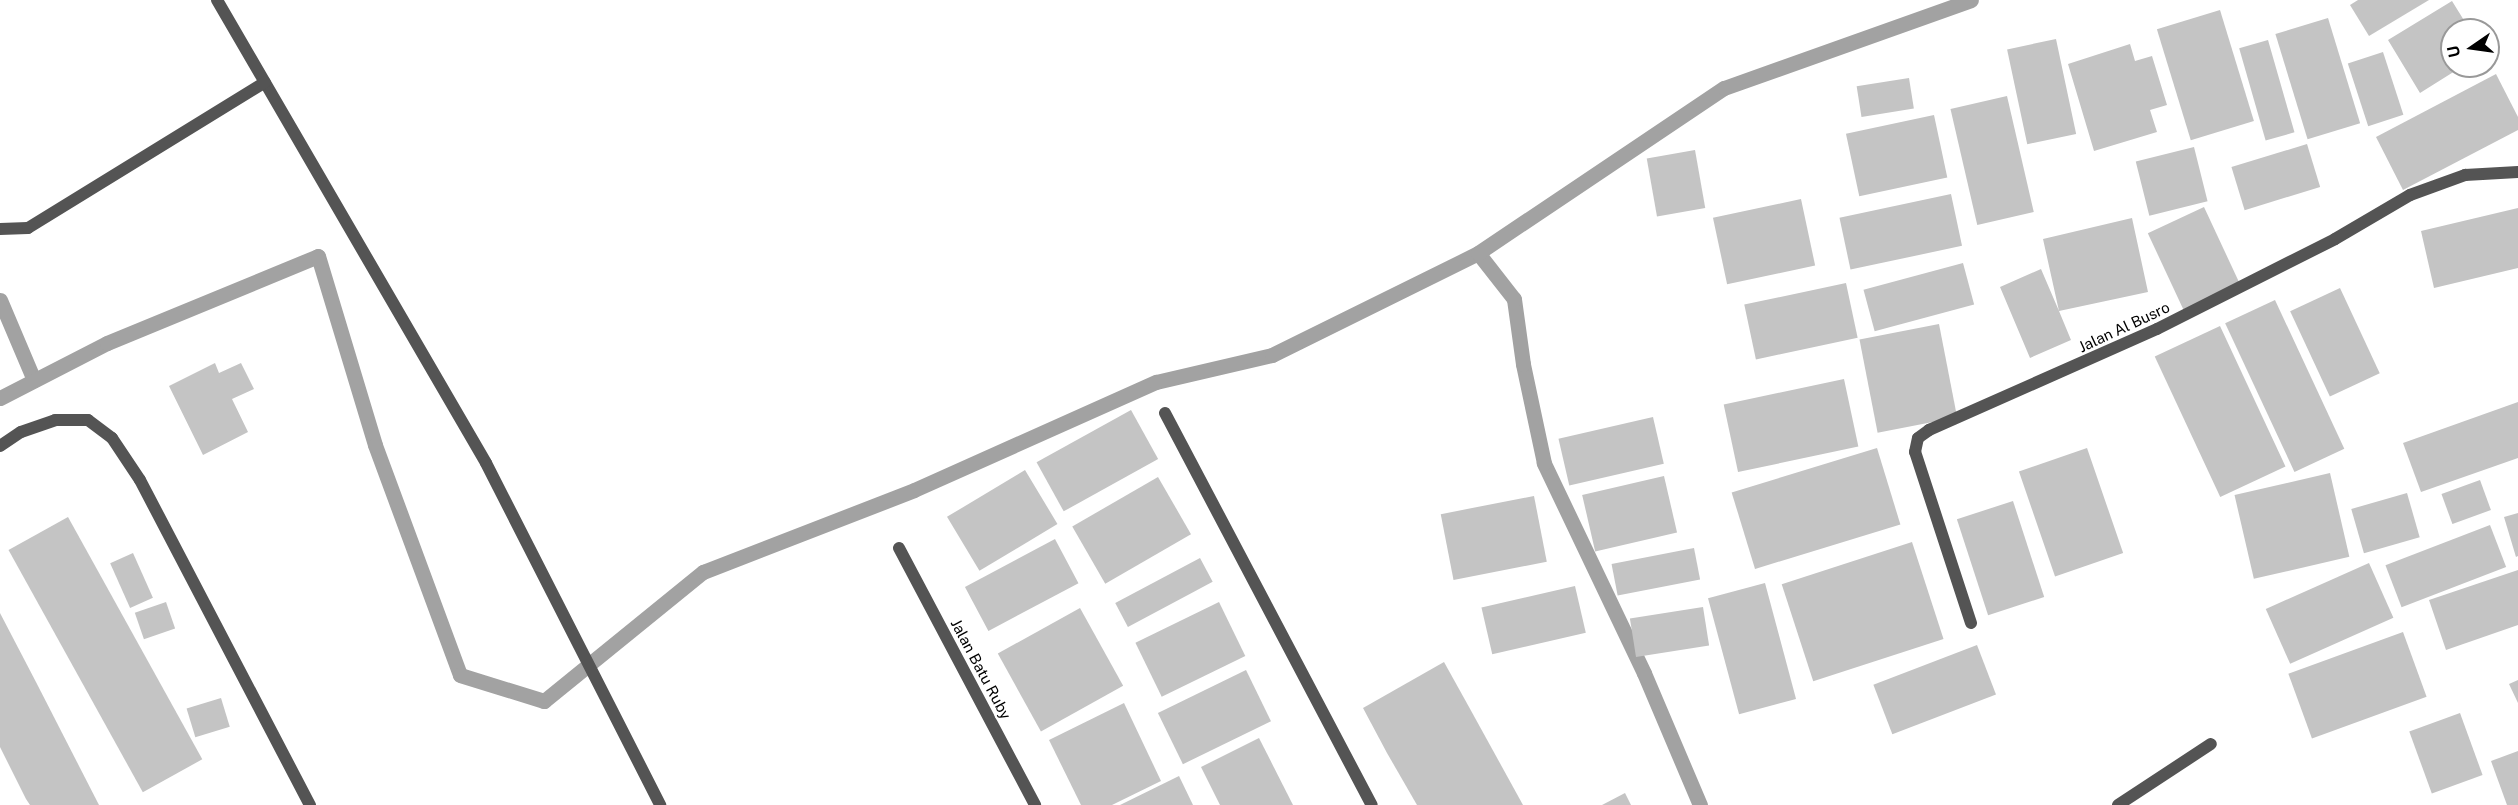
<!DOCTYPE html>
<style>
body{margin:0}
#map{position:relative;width:2518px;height:805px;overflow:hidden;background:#fff;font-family:"Public Sans",sans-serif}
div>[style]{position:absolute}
.stream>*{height:15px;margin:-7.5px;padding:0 7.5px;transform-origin:7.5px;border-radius:7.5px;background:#a2a2a2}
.building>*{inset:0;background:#c4c4c4;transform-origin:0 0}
.street>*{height:12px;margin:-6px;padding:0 6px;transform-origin:6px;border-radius:6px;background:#545454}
span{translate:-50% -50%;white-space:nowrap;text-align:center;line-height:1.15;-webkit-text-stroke:4.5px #fff;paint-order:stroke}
.street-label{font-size:15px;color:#000}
.north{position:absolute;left:2440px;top:18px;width:60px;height:60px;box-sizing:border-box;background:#fff;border:2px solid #999;border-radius:50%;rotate:257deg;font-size:16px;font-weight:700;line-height:24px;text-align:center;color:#000}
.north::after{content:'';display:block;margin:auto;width:21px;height:27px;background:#000;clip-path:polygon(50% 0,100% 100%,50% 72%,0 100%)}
</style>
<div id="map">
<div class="stream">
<div style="left:0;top:300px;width:87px;rotate:67deg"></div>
<div style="left:0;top:398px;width:120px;rotate:-27.2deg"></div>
<div style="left:107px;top:343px;width:228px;rotate:-22.4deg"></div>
<div style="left:318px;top:256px;width:197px;rotate:73.2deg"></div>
<div style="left:375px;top:445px;width:245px;rotate:69.7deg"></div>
<div style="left:460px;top:675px;width:88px;rotate:17.2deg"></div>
<div style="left:544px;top:701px;width:205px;rotate:-39.1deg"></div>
<div style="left:703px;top:572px;width:226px;rotate:-21.2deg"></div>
<div style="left:914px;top:490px;width:265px;rotate:-24.1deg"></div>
<div style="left:1156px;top:382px;width:119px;rotate:-13.1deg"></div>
<div style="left:1272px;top:355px;width:230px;rotate:-26.3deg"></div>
<div style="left:1700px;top:805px;width:143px;rotate:-113deg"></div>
<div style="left:1644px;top:673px;width:233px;rotate:-115.5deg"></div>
<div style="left:1544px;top:463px;width:101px;rotate:-102deg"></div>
<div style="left:1523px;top:364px;width:66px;rotate:-97.9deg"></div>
<div style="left:1514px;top:299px;width:58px;rotate:-128deg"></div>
<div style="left:1478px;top:253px;width:296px;rotate:-33.9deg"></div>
<div style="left:1724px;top:88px;width:262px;rotate:-19.6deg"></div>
</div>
<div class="building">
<div style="clip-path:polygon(2358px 0,2429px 0,2369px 36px,2350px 5px)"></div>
<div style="clip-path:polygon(2452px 1px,2470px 30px,2452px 30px,2452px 66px,2463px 66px,2420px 93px,2388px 40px)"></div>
<div style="left:2220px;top:10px;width:116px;height:66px;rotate:73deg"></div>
<div style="left:2328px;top:18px;width:110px;height:55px;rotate:73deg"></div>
<div style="left:2056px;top:39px;width:97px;height:50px;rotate:78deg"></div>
<div style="left:2268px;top:40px;width:96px;height:30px;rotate:74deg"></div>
<div style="clip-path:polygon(2130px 44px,2135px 61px,2152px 56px,2167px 105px,2150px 110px,2157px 132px,2094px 151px,2068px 64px)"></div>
<div style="left:2383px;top:52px;width:66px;height:37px;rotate:72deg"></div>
<div style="clip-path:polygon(2496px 74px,2518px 117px,2518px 130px,2403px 190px,2376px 137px)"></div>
<div style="left:1909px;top:78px;width:31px;height:53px;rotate:81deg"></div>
<div style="left:2007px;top:96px;width:119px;height:58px;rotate:77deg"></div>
<div style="left:1934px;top:115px;width:64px;height:90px;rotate:78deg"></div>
<div style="left:2307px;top:144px;width:45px;height:79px;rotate:73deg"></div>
<div style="left:2194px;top:147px;width:56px;height:60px;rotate:76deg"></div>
<div style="left:1695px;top:150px;width:59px;height:49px;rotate:80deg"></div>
<div style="left:1951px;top:194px;width:53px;height:114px;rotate:78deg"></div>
<div style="left:1801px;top:199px;width:68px;height:90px;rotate:78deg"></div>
<div style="left:2204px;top:207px;width:85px;height:62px;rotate:65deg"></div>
<div style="clip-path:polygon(2518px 208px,2518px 268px,2434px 288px,2421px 231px)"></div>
<div style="clip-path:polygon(2132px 218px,2148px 292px,2059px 311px,2071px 340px,2030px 358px,2000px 287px,2041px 269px,2059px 311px,2043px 239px)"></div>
<div style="left:1963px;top:263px;width:43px;height:103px;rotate:75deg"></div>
<div style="left:1846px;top:283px;width:56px;height:104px;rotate:78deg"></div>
<div style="left:2340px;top:288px;width:94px;height:55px;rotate:65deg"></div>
<div style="left:2275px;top:300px;width:164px;height:55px;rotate:65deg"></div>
<div style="left:1939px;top:324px;width:95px;height:81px;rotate:79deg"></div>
<div style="left:2220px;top:326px;width:155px;height:72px;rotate:65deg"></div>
<div style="clip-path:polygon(215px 363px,219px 373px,241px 363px,254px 389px,232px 399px,248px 432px,203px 455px,169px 386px)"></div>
<div style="left:1844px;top:379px;width:69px;height:123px;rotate:78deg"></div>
<div style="clip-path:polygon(2518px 402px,2518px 458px,2421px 492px,2403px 443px)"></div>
<div style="left:1131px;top:410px;width:56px;height:108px;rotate:61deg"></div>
<div style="left:1653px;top:417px;width:48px;height:97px;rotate:77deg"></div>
<div style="left:1877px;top:448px;width:80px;height:152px;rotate:73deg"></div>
<div style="left:2087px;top:448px;width:111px;height:72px;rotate:71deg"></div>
<div style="left:1025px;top:470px;width:63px;height:91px;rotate:59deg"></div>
<div style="left:2330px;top:473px;width:86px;height:98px;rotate:77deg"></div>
<div style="left:1664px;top:476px;width:58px;height:84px;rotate:77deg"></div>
<div style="left:1158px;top:477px;width:66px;height:99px;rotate:60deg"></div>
<div style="left:2480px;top:480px;width:32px;height:41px;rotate:70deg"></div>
<div style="left:2407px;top:493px;width:46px;height:58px;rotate:74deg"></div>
<div style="left:1534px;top:496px;width:67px;height:95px;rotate:79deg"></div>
<div style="left:2013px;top:501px;width:101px;height:59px;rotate:72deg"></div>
<div style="clip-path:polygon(2518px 513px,2518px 556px,2516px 557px,2504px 517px)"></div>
<div style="left:68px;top:517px;width:277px;height:68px;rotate:61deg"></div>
<div style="left:2490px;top:525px;width:45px;height:112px;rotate:69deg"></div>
<div style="left:1055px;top:539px;width:50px;height:102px;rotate:62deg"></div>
<div style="left:1912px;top:542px;width:102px;height:137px;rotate:72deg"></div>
<div style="left:1694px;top:548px;width:32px;height:84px;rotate:79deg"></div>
<div style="left:133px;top:553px;width:49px;height:25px;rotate:66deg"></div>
<div style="left:1200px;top:558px;width:27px;height:96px;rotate:62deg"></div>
<div style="left:2369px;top:563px;width:60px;height:113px;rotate:66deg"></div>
<div style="clip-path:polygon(2518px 570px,2518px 625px,2446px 650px,2429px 600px)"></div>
<div style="left:1765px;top:583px;width:120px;height:59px;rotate:75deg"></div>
<div style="left:1575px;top:586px;width:48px;height:96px;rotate:77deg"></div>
<div style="left:166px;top:602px;width:28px;height:33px;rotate:71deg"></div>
<div style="left:1219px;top:602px;width:60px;height:93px;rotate:64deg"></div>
<div style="left:1703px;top:607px;width:39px;height:74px;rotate:81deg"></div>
<div style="left:1080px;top:608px;width:89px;height:94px;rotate:61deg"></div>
<div style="clip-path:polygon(0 613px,37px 684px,99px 805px,30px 805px,26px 799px,0 747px)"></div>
<div style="left:2403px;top:632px;width:69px;height:122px;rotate:70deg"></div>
<div style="left:1977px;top:645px;width:53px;height:111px;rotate:69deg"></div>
<div style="clip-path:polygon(1444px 662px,1469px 707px,1523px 805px,1417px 805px,1387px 753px,1363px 708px)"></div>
<div style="left:1246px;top:670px;width:57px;height:98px;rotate:64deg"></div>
<div style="clip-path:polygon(2518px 680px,2518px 703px,2509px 684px)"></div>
<div style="left:221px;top:698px;width:30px;height:36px;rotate:73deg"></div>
<div style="clip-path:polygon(1124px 703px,1161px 781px,1112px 805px,1081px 805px,1049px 740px)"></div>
<div style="left:2460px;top:713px;width:66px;height:54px;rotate:70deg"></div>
<div style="clip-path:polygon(1259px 738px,1293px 805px,1220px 805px,1201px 767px)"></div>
<div style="clip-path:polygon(2518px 751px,2518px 805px,2507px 805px,2491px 761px)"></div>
<div style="clip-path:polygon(1179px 776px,1193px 805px,1120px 805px)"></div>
<div style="clip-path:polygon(1625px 793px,1631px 805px,1602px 805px)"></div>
</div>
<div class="street">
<div style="left:217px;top:0;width:535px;rotate:59.84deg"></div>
<div style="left:486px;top:463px;width:384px;rotate:63deg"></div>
<div style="left:0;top:229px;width:28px;rotate:-2deg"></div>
<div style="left:28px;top:228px;width:278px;rotate:-31.6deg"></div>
<div style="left:1165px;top:413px;width:443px;rotate:62.2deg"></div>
<div style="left:0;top:446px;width:25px;rotate:-34deg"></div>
<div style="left:21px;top:432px;width:36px;rotate:-19deg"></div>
<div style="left:55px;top:420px;width:33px"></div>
<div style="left:88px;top:420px;width:30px;rotate:37deg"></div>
<div style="left:112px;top:438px;width:50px;rotate:56.3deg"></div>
<div style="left:140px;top:480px;width:367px;rotate:62.4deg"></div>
<div style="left:899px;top:548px;width:291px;rotate:62.1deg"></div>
<div style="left:1971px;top:623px;width:180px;rotate:-108.1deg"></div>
<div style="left:1915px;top:452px;width:14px;rotate:-78deg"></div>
<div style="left:1918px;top:438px;width:14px;rotate:-36deg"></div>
<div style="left:1929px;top:430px;width:249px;rotate:-23.9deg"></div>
<div style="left:2157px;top:329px;width:199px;rotate:-26.8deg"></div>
<div style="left:2335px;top:239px;width:87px;rotate:-30.4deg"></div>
<div style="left:2410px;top:195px;width:59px;rotate:-20deg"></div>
<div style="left:2465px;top:175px;width:53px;rotate:-3.2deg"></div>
<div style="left:2118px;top:805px;width:111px;rotate:-33.3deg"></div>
</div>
<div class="street-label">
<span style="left:2124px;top:327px;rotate:-25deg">Jalan Al Busro</span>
<span style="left:981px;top:669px;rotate:62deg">Jalan Batu Ruby</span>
</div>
<div class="north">U</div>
</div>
